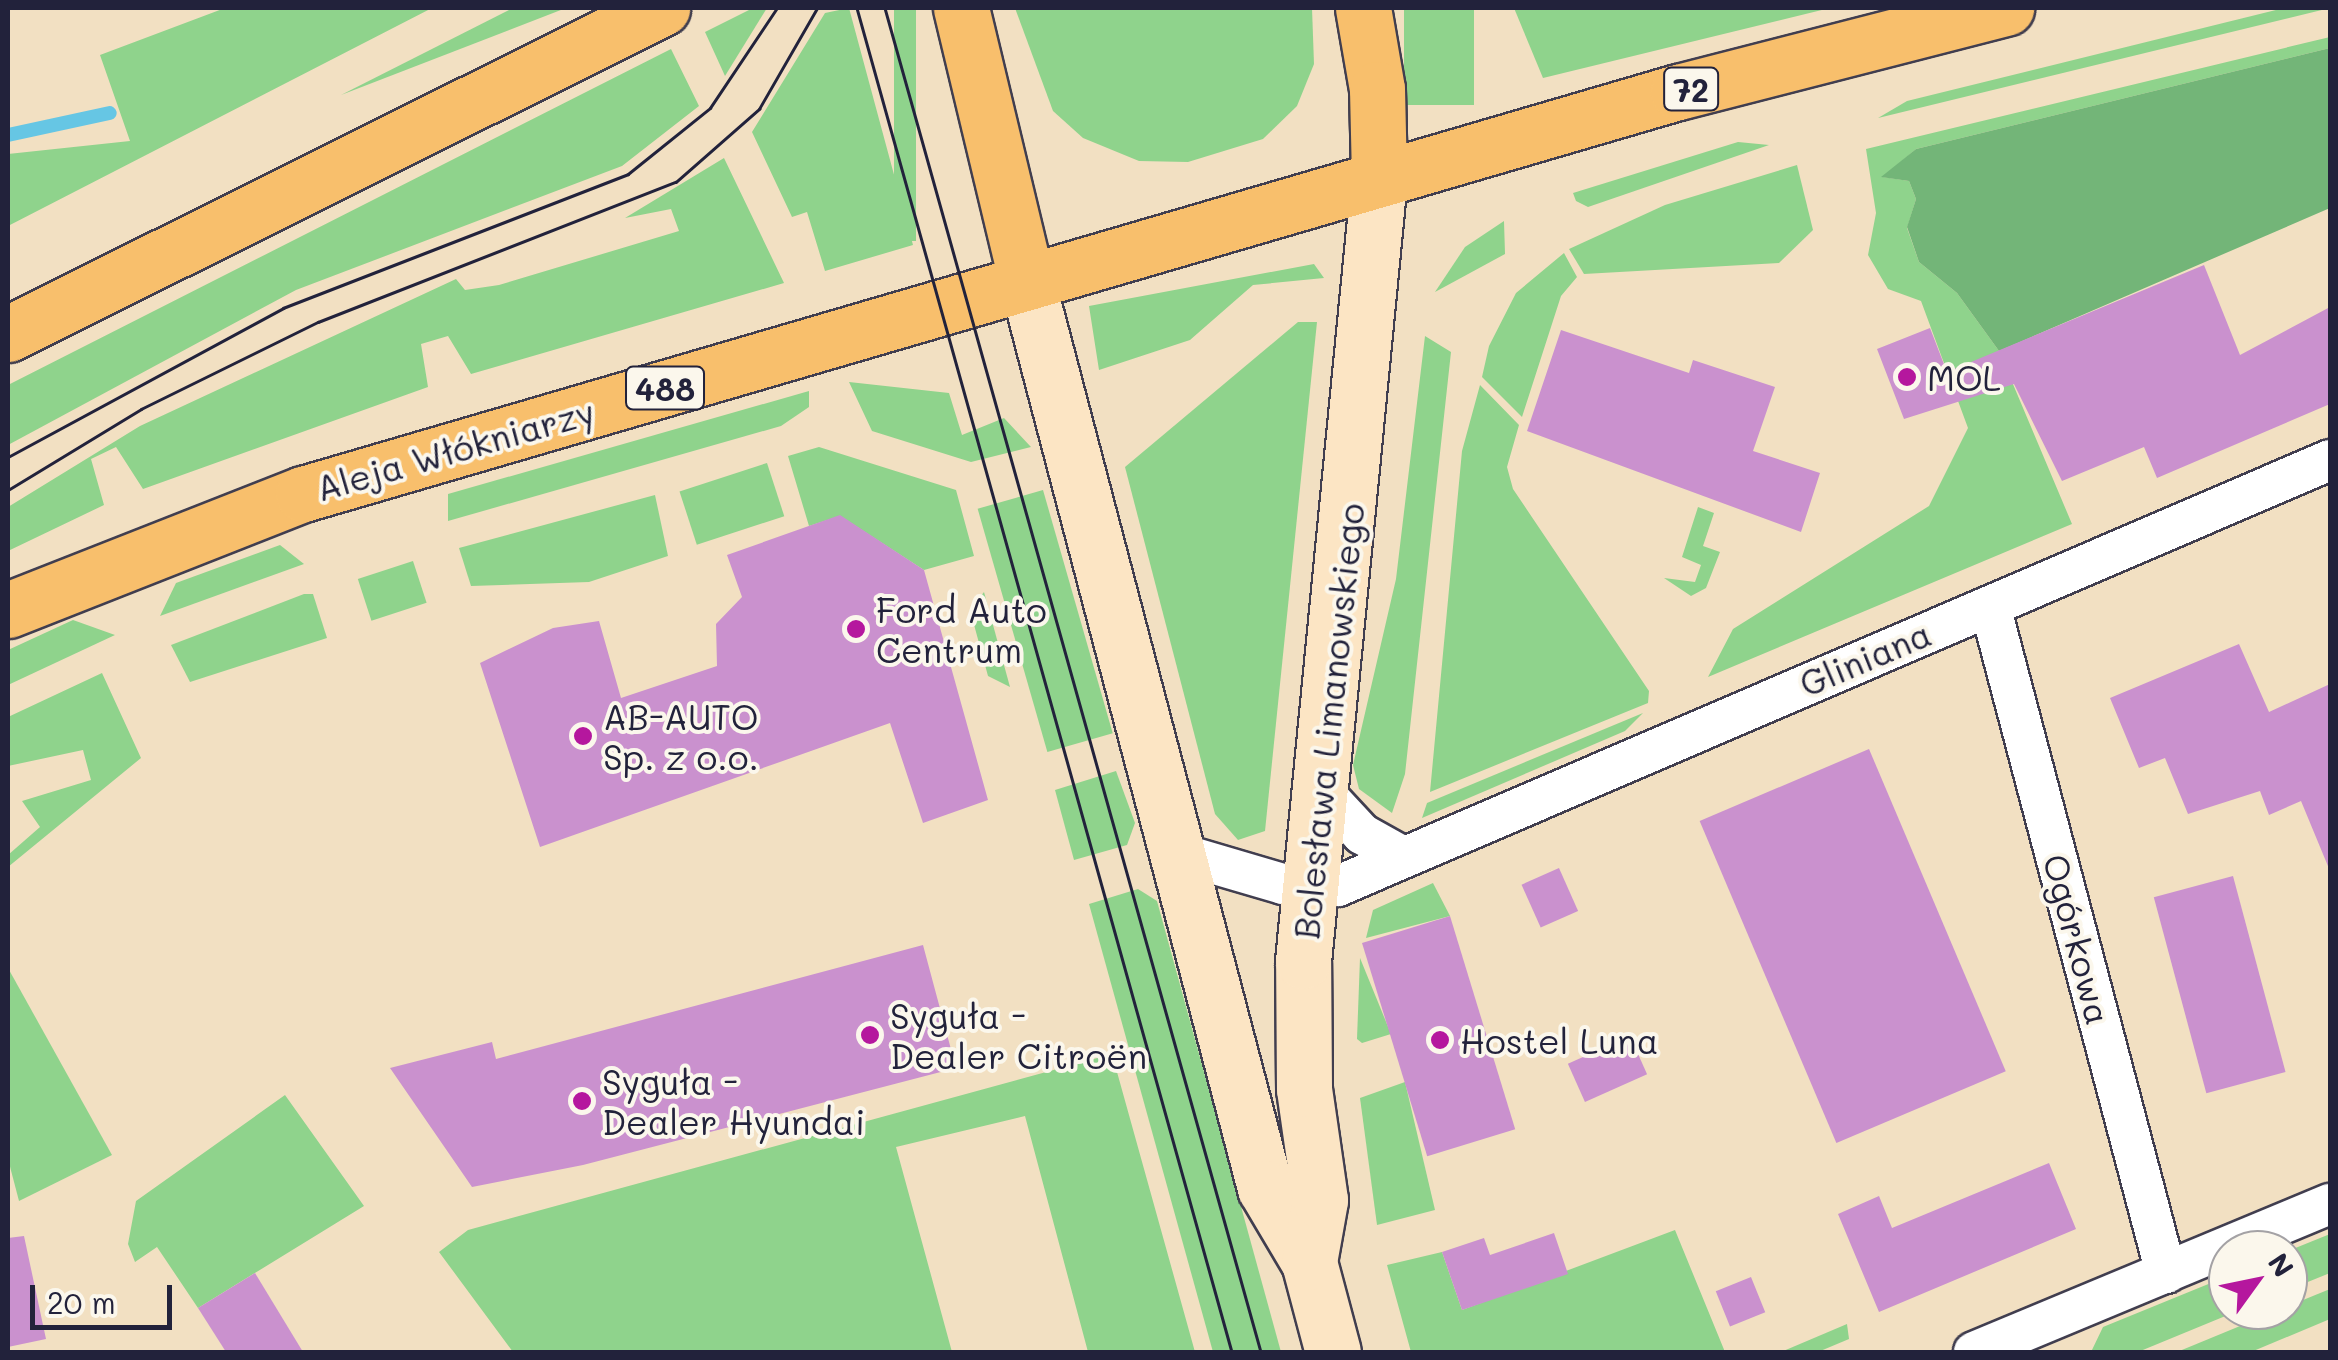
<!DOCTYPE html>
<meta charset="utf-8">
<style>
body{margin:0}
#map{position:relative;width:2338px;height:1360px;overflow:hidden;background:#f2e0c2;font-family:Mali,sans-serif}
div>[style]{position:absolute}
.green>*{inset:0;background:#8fd38c;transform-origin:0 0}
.forest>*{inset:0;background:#73b578}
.stream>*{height:14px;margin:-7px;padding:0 7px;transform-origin:7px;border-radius:7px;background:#66c6e4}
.building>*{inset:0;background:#ca91ce;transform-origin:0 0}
.roads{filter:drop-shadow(2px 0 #413e4f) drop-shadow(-2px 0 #413e4f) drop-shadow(0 2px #413e4f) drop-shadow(0 -2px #413e4f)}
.street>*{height:40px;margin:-20px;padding:0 20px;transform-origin:20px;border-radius:20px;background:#fff}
.secondary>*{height:55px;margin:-27.5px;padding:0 27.5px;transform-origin:27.5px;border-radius:27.5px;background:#fce5c4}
.primary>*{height:55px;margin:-27.5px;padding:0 27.5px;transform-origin:27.5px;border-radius:27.5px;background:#f8bf6c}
.tram>*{height:2.5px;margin:-1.25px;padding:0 1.25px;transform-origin:1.25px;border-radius:1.25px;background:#22223b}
.dots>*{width:28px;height:28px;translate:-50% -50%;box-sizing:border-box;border:5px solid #fbf7ec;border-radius:50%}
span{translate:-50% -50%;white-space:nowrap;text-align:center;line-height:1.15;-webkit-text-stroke:8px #fbf7ec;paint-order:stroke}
.shield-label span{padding:2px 8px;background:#fbf7ec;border:2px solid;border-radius:8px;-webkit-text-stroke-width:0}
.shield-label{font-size:32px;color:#22223b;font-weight:700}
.poi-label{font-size:35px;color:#22223b}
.left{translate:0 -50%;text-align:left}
.street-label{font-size:35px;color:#22223b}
.frame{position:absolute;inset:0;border:10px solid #22223b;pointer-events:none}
.north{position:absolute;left:2208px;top:1230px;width:100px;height:100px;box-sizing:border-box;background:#fbf7ec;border:2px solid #a4a2a5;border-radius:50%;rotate:57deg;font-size:28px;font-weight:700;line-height:40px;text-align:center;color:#22223b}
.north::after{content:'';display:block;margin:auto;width:35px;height:45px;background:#b5179e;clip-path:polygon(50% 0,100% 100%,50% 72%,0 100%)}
.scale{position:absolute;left:30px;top:1285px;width:142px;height:45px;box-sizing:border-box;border:5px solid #22223b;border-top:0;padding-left:12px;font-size:30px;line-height:35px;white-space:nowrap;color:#22223b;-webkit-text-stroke:8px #fbf7ec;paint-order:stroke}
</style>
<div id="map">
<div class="green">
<div style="clip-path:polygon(225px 8px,432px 8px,8px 226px,8px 154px,130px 141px,100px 55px)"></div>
<div style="clip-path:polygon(513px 8px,566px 8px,341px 95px)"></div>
<div style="clip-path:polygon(753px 8px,767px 8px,725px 76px,705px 32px)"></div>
<div style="clip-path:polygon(849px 8px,913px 245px,825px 271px,807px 212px,792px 217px,752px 132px,825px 13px)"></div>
<div style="left:894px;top:8px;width:22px;height:233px"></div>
<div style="clip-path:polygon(1015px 8px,1312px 8px,1314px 64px,1297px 106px,1263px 139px,1188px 162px,1139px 161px,1083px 138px,1053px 111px)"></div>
<div style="left:1404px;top:8px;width:70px;height:97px"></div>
<div style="clip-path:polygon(1514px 8px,1830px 8px,1543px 78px)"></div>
<div style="clip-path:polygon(2284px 8px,2330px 8px,1878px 118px,1907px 101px)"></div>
<div style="clip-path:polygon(2330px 37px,2330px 48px,1916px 149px,1883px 177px,1909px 181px,1916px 199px,1907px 228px,1919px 262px,1957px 293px,1999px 351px,2072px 524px,1708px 677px,1733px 629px,1929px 506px,1968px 428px,1921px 301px,1888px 289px,1868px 255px,1876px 213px,1866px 149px)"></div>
<div style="clip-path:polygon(671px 49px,699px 106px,622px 166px,296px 290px,8px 445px,8px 385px)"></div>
<div style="clip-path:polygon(1738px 142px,1769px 145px,1588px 207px,1576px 201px,1573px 193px)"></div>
<div style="clip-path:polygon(724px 158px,784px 283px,471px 374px,448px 336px,421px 344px,428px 387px,143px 489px,116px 447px,91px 459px,104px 505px,8px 551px,8px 507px,140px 426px,456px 279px,465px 290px,499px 285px,679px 231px,671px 209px,625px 218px)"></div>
<div style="clip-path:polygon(1797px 165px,1813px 230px,1779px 263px,1584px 274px,1569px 249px,1665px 205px)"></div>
<div style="clip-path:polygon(1504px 221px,1505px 254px,1435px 292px,1465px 247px)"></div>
<div style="clip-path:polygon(1564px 253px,1577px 277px,1561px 296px,1522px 417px,1482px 377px,1489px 346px,1516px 293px)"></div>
<div style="clip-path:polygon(1314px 264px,1324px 278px,1253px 285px,1190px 340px,1099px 370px,1089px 306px)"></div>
<div style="clip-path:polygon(1298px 322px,1317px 322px,1265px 831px,1238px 840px,1215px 814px,1125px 467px)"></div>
<div style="clip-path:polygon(1425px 336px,1451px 352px,1405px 774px,1392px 813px,1359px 789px,1353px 765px,1396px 579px)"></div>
<div style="clip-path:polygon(849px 382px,949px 393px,962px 435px,1004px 418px,1031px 447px,971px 462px,872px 431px)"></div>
<div style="clip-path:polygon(1480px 385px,1519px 425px,1507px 467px,1513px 489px,1649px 691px,1648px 703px,1430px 792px,1462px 451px)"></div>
<div style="clip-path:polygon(809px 391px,809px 407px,781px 426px,448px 521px,448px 494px)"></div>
<div style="clip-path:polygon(819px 447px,956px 490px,974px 556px,924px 570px,840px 516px,809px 526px,788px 456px)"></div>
<div style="left:767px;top:463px;width:56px;height:92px;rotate:72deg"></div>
<div style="left:1043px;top:490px;width:253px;height:68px;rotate:74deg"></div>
<div style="clip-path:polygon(655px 495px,668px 556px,589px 582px,471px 586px,459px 548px)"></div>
<div style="clip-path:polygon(1698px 507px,1714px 513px,1703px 546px,1720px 552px,1706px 588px,1691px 596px,1664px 578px,1695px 582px,1701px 565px,1682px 557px)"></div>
<div style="clip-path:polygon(280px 545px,304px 564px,160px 616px,176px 583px)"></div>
<div style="left:413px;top:561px;width:44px;height:58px;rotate:72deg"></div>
<div style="clip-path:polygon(984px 592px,1010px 687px,988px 676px,970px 610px)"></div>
<div style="clip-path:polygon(304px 594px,313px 594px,327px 638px,190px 682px,171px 645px)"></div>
<div style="clip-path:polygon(73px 620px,115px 635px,8px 685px,8px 650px)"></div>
<div style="clip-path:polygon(102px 673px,141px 758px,8px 867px,8px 855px,40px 827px,22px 801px,91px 780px,83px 750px,8px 766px,8px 717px)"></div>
<div style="clip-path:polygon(1643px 713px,1625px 731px,1422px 818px,1427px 803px)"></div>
<div style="clip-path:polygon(1116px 771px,1135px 823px,1127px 845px,1074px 860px,1055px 790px)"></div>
<div style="clip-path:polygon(1433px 883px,1450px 916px,1366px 938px,1373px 910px)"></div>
<div style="clip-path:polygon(1138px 889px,1157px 901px,1281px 1352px,1213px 1352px,1089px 904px)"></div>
<div style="clip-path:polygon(1360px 958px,1391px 1034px,1362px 1043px,1357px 1039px)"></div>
<div style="clip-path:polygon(8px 968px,112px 1155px,19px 1201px,8px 1159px)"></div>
<div style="clip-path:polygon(1112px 1054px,1195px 1352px,1088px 1352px,1025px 1116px,896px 1147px,952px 1352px,513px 1352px,439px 1252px,468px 1230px)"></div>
<div style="clip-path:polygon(1405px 1082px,1435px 1210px,1377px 1225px,1360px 1098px)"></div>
<div style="clip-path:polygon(285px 1095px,364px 1206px,198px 1308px,157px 1247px,135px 1262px,128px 1244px,136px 1201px)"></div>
<div style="clip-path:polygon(1675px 1230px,1725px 1352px,1411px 1352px,1387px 1265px,1442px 1252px,1462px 1310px)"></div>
<div style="clip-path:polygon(2330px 1234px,2330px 1273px,2288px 1290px,2288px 1251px)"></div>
<div style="clip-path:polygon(2228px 1276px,2228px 1310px,2240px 1310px,2138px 1352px,2091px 1352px,2103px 1327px)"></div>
<div style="clip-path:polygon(2330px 1289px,2330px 1319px,2251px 1352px,2177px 1352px)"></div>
<div style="clip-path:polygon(1847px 1324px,1849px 1339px,1818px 1352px,1781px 1352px)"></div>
</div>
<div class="forest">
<div style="clip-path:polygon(2330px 48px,2330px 208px,1999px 351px,1957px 293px,1919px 262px,1907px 227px,1916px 199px,1909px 181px,1881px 177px,1916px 149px)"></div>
</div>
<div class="stream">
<div style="left:8px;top:135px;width:104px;rotate:-12.2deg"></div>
</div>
<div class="building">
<div style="clip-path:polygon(2204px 265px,2240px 355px,2330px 307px,2330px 404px,2157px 478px,2144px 447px,2062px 481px,2014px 384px,1904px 419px,1877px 349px,1930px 328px,1947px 372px)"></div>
<div style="clip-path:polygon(1561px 330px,1689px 373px,1693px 360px,1775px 387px,1753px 451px,1820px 473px,1801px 532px,1527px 431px)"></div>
<div style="clip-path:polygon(840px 515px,924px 570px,988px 800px,923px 823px,890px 723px,540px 847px,480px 663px,553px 628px,599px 621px,621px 698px,717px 666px,716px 624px,742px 597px,727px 555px)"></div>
<div style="clip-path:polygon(2239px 644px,2269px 712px,2330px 684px,2330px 871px,2301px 801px,2269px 815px,2260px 791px,2188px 814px,2165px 758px,2139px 768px,2110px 698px)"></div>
<div style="left:1869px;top:749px;width:350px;height:184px;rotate:67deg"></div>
<div style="left:1559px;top:868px;width:47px;height:41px;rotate:66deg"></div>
<div style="left:2233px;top:876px;width:203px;height:82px;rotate:75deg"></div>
<div style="left:1450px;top:916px;width:223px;height:92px;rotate:73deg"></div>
<div style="clip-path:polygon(923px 945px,956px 1068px,583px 1165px,472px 1187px,390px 1068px,492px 1042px,496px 1059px)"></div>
<div style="left:1630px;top:1036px;width:42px;height:68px;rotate:66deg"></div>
<div style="clip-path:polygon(2049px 1163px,2076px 1229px,1879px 1312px,1838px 1214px,1879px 1196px,1892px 1228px)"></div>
<div style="clip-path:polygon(1554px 1233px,1568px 1274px,1462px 1310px,1442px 1252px,1484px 1238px,1490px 1255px)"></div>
<div style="clip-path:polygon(24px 1236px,46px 1339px,8px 1347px,8px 1238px)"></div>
<div style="clip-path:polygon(255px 1273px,303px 1352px,226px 1352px,198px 1308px)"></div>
<div style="left:1751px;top:1277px;width:38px;height:38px;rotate:68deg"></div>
</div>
<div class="roads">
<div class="street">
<div style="left:1990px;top:606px;width:690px;rotate:75.22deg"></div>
<div style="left:1320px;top:789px;width:62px;rotate:47deg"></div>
<div style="left:1362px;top:834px;width:41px;rotate:29.1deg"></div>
<div style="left:1174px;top:852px;width:114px;rotate:16.4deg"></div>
<div style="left:1283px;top:884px;width:55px;rotate:2.1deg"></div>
<div style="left:1338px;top:886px;width:1080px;rotate:-23.24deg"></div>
<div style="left:1974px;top:1352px;width:386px;rotate:-22.6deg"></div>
</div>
<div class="secondary">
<div style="left:1027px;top:282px;width:937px;rotate:75.28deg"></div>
<div style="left:1265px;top:1188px;width:86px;rotate:59.3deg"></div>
<div style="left:1309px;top:1262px;width:93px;rotate:75.1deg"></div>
<div style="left:1309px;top:1262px;width:63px;rotate:-79.9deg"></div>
<div style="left:1320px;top:1200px;width:112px;rotate:-98.2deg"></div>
<div style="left:1304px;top:1089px;width:128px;rotate:-90.4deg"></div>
<div style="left:1303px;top:961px;width:786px;rotate:-84.45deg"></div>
</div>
<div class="primary">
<div style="left:961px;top:8px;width:282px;rotate:76.5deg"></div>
<div style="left:1363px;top:8px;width:82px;rotate:80.2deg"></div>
<div style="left:1377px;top:89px;width:90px;rotate:88.7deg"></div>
<div style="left:8px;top:334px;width:731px;rotate:-26.49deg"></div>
<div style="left:8px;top:610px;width:317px;rotate:-21.5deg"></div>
<div style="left:303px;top:494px;width:1433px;rotate:-16.3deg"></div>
<div style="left:1678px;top:92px;width:339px;rotate:-14.4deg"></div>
</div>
</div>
<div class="tram">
<div style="left:857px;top:8px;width:1395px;rotate:74.41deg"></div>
<div style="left:885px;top:8px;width:1396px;rotate:74.37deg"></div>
<div style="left:8px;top:457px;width:313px;rotate:-28.4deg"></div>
<div style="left:283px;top:308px;width:370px;rotate:-21.2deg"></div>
<div style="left:628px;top:174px;width:105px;rotate:-38.8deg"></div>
<div style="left:710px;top:108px;width:120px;rotate:-56.2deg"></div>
<div style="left:8px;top:490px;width:156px;rotate:-31.3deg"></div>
<div style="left:141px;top:409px;width:197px;rotate:-26.2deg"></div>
<div style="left:318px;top:322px;width:384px;rotate:-21.4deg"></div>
<div style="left:676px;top:182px;width:111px;rotate:-41.3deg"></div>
<div style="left:759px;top:109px;width:116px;rotate:-60.1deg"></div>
</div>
<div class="dots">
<div style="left:1907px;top:377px;background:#b5179e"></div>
<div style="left:856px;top:629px;background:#b5179e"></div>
<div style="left:583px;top:736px;background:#b5179e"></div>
<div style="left:870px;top:1035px;background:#b5179e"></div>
<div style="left:1440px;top:1040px;background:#b5179e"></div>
<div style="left:582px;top:1101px;background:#b5179e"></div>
</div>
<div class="shield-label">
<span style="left:1691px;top:89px">72</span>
<span style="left:665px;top:388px">488</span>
</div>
<div class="poi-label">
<span class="left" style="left:1927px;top:377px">MOL</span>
<span class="left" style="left:876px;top:629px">Ford Auto<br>Centrum</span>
<span class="left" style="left:603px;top:736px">AB-AUTO<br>Sp. z o.o.</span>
<span class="left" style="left:890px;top:1035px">Syguła -<br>Dealer Citroën</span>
<span class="left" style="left:1460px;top:1040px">Hostel Luna</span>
<span class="left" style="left:602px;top:1101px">Syguła -<br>Dealer Hyundai</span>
</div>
<div class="street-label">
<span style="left:455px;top:449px;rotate:-16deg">Aleja Włókniarzy</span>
<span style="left:1865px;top:658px;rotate:-23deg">Gliniana</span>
<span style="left:1328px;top:721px;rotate:-84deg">Bolesława Limanowskiego</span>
<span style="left:2078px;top:939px;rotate:75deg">Ogórkowa</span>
</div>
<div class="frame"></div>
<div class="north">N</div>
<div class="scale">20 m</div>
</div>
